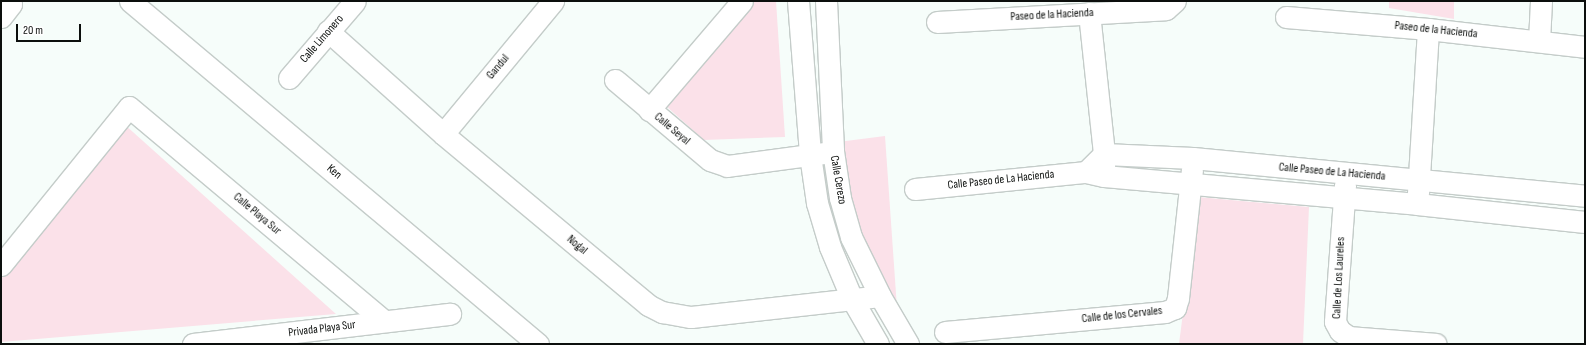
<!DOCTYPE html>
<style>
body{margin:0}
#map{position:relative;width:1586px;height:345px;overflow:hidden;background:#f6fdfa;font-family:"Sofia Sans Condensed",sans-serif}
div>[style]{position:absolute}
.green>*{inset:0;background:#fbe1e9}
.roads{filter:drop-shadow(1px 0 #c4ccc9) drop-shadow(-1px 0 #c4ccc9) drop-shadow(0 1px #c4ccc9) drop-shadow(0 -1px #c4ccc9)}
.minor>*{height:21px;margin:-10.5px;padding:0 10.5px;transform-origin:10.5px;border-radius:10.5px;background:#fff}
span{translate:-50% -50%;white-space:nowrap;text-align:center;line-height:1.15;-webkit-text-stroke:3px #fff;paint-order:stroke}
.street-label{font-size:12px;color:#0c0f0d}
.frame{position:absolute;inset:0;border:2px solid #0c0f0d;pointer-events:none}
.scale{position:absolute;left:16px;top:24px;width:65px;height:18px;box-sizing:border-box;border:2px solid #0c0f0d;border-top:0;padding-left:5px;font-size:12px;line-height:14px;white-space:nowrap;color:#0c0f0d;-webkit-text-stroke:3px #fff;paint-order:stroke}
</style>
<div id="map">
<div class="green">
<div style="clip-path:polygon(754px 1px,776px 1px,785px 137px,704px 140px,666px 106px)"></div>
<div style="clip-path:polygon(1389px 1px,1454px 1px,1454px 19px,1389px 8px)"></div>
<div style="clip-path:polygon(124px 124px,336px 314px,1px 342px,1px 279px)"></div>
<div style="clip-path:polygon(885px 136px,897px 308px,843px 204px,838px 142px)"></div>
<div style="clip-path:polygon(1198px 197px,1309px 207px,1303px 344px,1179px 344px)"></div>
</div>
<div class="roads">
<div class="minor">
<div style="left:130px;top:1px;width:533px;rotate:40.05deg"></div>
<div style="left:798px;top:1px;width:154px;rotate:85.5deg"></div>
<div style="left:810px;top:155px;width:49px;rotate:81.7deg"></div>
<div style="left:817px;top:203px;width:46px;rotate:73.5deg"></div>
<div style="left:830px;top:247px;width:56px;rotate:67.1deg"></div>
<div style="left:852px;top:299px;width:52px;rotate:60deg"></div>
<div style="left:826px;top:1px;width:150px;rotate:87.3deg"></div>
<div style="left:833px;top:151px;width:48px;rotate:81.5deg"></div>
<div style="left:840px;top:198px;width:41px;rotate:74.2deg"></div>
<div style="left:851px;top:237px;width:66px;rotate:63.8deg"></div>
<div style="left:880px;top:296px;width:56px;rotate:59.7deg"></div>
<div style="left:1089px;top:13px;width:142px;rotate:83.9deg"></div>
<div style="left:1104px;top:154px;width:14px;rotate:90deg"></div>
<div style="left:1px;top:17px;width:16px;rotate:-52deg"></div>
<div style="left:11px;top:4px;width:5px;rotate:-143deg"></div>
<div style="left:1286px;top:17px;width:143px;rotate:4.8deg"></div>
<div style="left:1428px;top:29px;width:158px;rotate:6.5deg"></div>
<div style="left:937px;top:22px;width:229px;rotate:-3.2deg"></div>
<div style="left:1166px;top:9px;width:12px;rotate:-42deg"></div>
<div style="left:328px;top:31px;width:154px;rotate:41.8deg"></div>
<div style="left:443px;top:134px;width:267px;rotate:39.8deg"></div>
<div style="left:648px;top:305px;width:16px;rotate:27deg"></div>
<div style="left:662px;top:312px;width:29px;rotate:10deg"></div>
<div style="left:691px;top:317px;width:190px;rotate:-6.3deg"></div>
<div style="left:1539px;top:41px;width:40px;rotate:-87.1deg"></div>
<div style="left:289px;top:78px;width:101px;rotate:-49.4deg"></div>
<div style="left:615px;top:80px;width:124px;rotate:40.1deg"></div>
<div style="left:710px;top:160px;width:18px;rotate:19deg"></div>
<div style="left:727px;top:166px;width:98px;rotate:-7.6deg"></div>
<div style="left:649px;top:110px;width:143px;rotate:-49.5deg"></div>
<div style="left:443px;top:134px;width:173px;rotate:-50.4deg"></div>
<div style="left:1086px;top:172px;width:25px;rotate:-45deg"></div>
<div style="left:1104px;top:154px;width:89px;rotate:2.6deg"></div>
<div style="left:1193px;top:158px;width:394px;rotate:5.5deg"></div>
<div style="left:1345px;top:185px;width:137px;rotate:94.2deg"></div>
<div style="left:1335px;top:322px;width:10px;rotate:61deg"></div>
<div style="left:1340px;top:331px;width:11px;rotate:34deg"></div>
<div style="left:1349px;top:337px;width:87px;rotate:4.6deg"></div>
<div style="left:915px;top:189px;width:172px;rotate:-5.7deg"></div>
<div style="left:1086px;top:172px;width:18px;rotate:13deg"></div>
<div style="left:1104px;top:176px;width:314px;rotate:5.1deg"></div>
<div style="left:1417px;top:204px;width:169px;rotate:6.1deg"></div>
<div style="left:1418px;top:193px;width:164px;rotate:-86.5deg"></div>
<div style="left:1px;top:265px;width:203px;rotate:-51deg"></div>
<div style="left:129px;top:107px;width:333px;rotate:40deg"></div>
<div style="left:945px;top:332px;width:221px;rotate:-5.2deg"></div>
<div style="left:1165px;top:312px;width:11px;rotate:-22deg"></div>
<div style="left:1175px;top:308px;width:10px;rotate:-73deg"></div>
<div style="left:1178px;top:298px;width:129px;rotate:-83.8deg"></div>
<div style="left:193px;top:344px;width:259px;rotate:-6.7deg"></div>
</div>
</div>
<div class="street-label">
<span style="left:1052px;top:15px;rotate:-3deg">Paseo de la Hacienda</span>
<span style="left:1436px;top:30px;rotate:6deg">Paseo de la Hacienda</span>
<span style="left:322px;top:39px;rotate:-49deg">Calle Limonero</span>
<span style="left:498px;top:67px;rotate:-50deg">Gandul</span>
<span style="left:672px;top:129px;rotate:40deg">Calle Seyal</span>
<span style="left:334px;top:172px;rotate:40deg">Ken</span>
<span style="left:1332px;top:172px;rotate:5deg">Calle Paseo de La Hacienda</span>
<span style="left:838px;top:180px;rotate:80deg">Calle Cerezo</span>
<span style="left:1001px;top:180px;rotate:-6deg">Calle Paseo de La Hacienda</span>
<span style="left:257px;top:214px;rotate:40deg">Calle Playa Sur</span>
<span style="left:577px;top:245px;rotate:40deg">Nogal</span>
<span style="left:1339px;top:278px;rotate:-87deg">Calle de Los Laureles</span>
<span style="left:1122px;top:315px;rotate:-6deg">Calle de los Cervales</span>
<span style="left:322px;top:329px;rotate:-7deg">Privada Playa Sur</span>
</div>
<div class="frame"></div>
<div class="scale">20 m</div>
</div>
